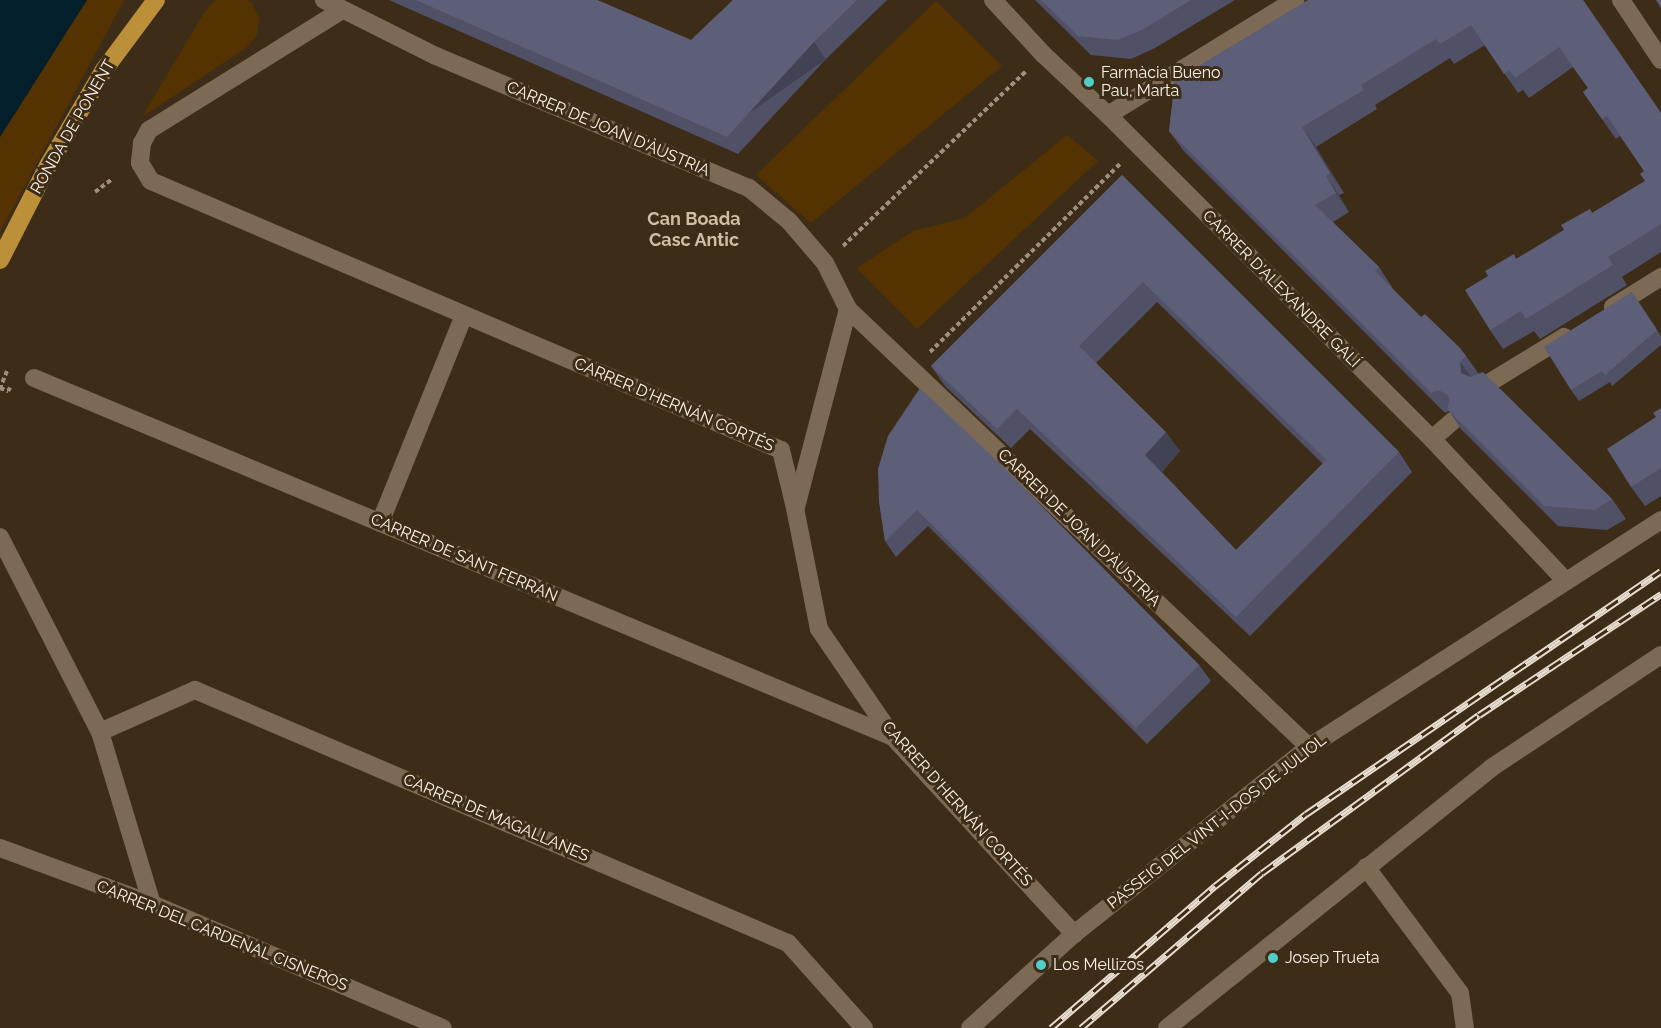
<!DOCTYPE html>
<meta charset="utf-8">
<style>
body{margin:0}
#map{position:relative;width:1661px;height:1028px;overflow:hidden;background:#3d2d18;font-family:Raleway,sans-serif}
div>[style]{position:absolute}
.green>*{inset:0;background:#530}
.water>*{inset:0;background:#031f2c}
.path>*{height:4px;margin-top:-2px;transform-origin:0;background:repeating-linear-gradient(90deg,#9d907f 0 4.5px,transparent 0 7.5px)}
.minor>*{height:18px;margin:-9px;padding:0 9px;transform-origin:9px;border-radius:9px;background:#7d6a54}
.major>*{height:18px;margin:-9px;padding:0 9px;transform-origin:9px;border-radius:9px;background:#bb9038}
.rail>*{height:7px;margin-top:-3.5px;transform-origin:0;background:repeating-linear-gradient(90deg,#3d2d18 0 14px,#e8dccf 0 28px);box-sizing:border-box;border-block:2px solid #e8dccf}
.wall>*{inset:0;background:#505167}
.shaded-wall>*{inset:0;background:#414254;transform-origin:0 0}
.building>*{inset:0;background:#5d5e78}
.dots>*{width:16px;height:16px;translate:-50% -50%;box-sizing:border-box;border:3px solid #3d2d18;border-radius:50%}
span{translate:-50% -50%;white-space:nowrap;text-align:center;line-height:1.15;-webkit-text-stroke:6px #3d2d18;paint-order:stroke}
.poi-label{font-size:16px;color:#fef3e7}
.left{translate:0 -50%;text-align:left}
.street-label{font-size:16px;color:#fef3e7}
.neighbourhood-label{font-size:18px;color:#d1bca4;font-weight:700}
</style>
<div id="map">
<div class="green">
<div style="clip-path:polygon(87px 0,124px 0,0 232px,0 137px)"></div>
<div style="clip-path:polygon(215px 0,247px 0,252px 3px,259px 18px,257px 35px,246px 48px,142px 117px,204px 13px)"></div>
<div style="clip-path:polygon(936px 1px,1002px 66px,811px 223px,756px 175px)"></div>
<div style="clip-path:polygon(1067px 135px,1098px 161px,917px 329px,857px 268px,913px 231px,965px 218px)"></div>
</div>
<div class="water">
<div style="clip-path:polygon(0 0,87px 0,0 137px)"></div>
</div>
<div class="path">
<div style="left:95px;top:192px;width:20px;rotate:-37deg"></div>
<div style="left:843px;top:246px;width:253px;rotate:-43.7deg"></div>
<div style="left:930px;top:352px;width:269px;rotate:-44.7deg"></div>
<div style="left:7px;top:371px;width:18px;rotate:112deg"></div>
<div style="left:0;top:388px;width:9px;rotate:21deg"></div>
<div style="left:8px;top:391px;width:4px;rotate:-56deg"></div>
</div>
<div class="minor">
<div style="left:324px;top:0;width:125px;rotate:26.6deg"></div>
<div style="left:436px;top:56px;width:340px;rotate:22.9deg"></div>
<div style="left:749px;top:188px;width:52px;rotate:39.5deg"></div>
<div style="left:789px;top:221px;width:55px;rotate:49.4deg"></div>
<div style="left:825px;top:263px;width:51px;rotate:63.4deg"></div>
<div style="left:848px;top:309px;width:636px;rotate:43.53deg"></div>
<div style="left:993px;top:0;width:75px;rotate:47.2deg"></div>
<div style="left:1044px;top:55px;width:88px;rotate:43.2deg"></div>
<div style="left:1108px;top:115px;width:458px;rotate:45deg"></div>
<div style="left:1432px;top:439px;width:195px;rotate:46.7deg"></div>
<div style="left:1621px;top:0;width:72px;rotate:56.3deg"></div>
<div style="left:342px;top:10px;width:227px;rotate:148.1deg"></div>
<div style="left:149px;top:130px;width:15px;rotate:118deg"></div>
<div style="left:142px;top:143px;width:20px;rotate:96deg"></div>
<div style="left:140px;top:163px;width:21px;rotate:59deg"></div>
<div style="left:151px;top:181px;width:685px;rotate:23.12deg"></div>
<div style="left:781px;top:450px;width:60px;rotate:76.4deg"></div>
<div style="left:795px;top:508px;width:123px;rotate:78.8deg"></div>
<div style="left:819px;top:629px;width:131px;rotate:55.6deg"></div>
<div style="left:893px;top:737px;width:268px;rotate:47.4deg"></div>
<div style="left:1108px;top:115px;width:220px;rotate:-31.6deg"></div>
<div style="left:1613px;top:307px;width:57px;rotate:-32deg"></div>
<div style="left:34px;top:378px;width:931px;rotate:22.68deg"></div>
<div style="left:1484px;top:386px;width:94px;rotate:-31.5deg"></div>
<div style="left:1432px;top:439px;width:28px;rotate:-41deg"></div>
<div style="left:796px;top:507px;width:205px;rotate:-75.3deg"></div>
<div style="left:380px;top:523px;width:224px;rotate:-68deg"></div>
<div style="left:0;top:537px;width:219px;rotate:62.9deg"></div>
<div style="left:100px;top:732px;width:180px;rotate:73.2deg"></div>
<div style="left:100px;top:732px;width:104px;rotate:-23.9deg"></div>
<div style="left:195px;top:690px;width:645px;rotate:23.11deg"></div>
<div style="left:788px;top:943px;width:114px;rotate:48.2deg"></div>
<div style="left:0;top:848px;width:162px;rotate:20.2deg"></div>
<div style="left:152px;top:904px;width:316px;rotate:23.1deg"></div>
<div style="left:1366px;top:867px;width:157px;rotate:53.3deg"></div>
<div style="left:1460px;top:993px;width:35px;rotate:82deg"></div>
<div style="left:970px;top:1028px;width:140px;rotate:-42.1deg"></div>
<div style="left:1074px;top:934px;width:300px;rotate:-38.5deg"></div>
<div style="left:1309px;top:747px;width:419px;rotate:-32.8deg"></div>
<div style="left:1167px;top:1028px;width:415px;rotate:-38.7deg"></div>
<div style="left:1491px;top:768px;width:204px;rotate:-33.6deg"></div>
</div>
<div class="major">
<div style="left:0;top:260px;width:108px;rotate:-63deg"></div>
<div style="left:49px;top:164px;width:109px;rotate:-59.7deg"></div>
<div style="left:104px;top:70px;width:87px;rotate:-53.4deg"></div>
</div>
<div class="rail">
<div style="left:1051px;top:1028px;width:217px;rotate:-40.9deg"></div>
<div style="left:1215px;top:886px;width:116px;rotate:-38.4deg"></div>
<div style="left:1306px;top:814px;width:430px;rotate:-34.4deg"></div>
<div style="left:1081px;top:1028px;width:238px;rotate:-40.6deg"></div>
<div style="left:1262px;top:873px;width:268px;rotate:-36.1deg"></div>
<div style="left:1479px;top:715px;width:219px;rotate:-33.6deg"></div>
</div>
<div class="wall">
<div style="clip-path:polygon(389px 0,597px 0,691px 40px,733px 0,887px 0,826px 59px,738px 154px)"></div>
<div style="clip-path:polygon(1035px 0,1235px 0,1155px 48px,1131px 59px,1091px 55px)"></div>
<div style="clip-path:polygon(1583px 0,1661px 113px,1661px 252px,1622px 277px,1627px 285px,1540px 339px,1534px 331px,1503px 349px,1490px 330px,1516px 259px,1645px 181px,1644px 171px,1620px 136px,1616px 139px,1583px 92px,1588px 88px,1573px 67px,1529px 98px,1523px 90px,1518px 93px,1485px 45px,1454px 64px,1450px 58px,1375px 105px,1377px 109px,1316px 147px,1344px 193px,1339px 195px,1349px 212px,1333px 222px,1379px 267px,1392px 287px,1391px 288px,1421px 317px,1466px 356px,1479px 374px,1612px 499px,1626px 519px,1607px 530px,1558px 526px,1461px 429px,1449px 411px,1445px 413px,1183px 150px,1169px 131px,1175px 80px)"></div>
<div style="clip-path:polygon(evenodd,1122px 175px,1399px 452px,1412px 472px,1250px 636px,1030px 429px,1011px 448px,945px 386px,931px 366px,1122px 175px,1157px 302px,1323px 464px,1236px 550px,1162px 472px,1180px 451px,1096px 363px,1157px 302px)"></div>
<div style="clip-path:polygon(1632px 292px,1661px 336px,1661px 345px,1612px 386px,1610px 382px,1579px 401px,1571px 390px)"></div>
<div style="clip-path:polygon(1661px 408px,1661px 496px,1645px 506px,1631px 487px,1656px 417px)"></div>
<div style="clip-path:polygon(997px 461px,1199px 665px,1211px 681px,1147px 744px,928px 526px,896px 557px,885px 541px,879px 501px)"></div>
</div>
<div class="shaded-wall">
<div style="left:814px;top:42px;width:21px;height:129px;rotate:55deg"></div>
<div style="clip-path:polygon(1302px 127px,1316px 147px,1344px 193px,1330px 173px)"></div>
<div style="clip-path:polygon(1326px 176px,1339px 195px,1349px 212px,1336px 193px)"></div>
<div style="clip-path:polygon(1460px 362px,1474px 381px,1461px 373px)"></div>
<div style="clip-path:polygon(1166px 432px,1180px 451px,1159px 474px,1145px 455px)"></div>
</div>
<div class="building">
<div style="clip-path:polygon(416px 0,597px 0,691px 40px,733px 0,857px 0,814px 42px,727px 137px)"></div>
<div style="clip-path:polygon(1041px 0,1191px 0,1142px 30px,1118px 40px,1078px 36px)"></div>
<div style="clip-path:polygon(1308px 0,1583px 0,1661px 113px,1661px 224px,1608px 257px,1613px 265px,1526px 319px,1521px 311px,1490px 330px,1465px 290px,1488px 276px,1485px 271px,1514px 254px,1516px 259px,1564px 230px,1561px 225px,1590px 209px,1592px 213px,1645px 181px,1640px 174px,1644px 171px,1607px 116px,1602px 119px,1583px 92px,1588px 88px,1559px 47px,1515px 78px,1509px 70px,1504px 74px,1471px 25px,1440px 44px,1436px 39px,1361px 85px,1364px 90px,1302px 127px,1330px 173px,1326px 176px,1336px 193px,1315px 205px,1379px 267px,1375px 271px,1421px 317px,1425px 314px,1460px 348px,1466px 356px,1460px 362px,1461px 373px,1471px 377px,1483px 372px,1612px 499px,1594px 510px,1544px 506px,1447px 409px,1450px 400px,1447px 394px,1438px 390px,1431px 393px,1169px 131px,1175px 80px)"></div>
<div style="clip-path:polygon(1656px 0,1661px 0,1661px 8px)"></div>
<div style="clip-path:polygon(evenodd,1122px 175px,1399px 452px,1236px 617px,1017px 409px,997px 429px,931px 366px,1122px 175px,1143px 282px,1326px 460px,1236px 550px,1145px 455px,1166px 432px,1079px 346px,1143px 282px)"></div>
<div style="clip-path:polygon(1632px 292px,1657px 330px,1605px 375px,1602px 371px,1571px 390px,1544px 347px)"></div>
<div style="clip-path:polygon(920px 388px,997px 461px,1199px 665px,1136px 728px,917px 510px,885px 541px,879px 501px,878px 469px,888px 436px)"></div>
<div style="clip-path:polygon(1661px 408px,1661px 468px,1631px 487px,1607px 449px,1656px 417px,1653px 413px)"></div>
</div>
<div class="dots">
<div style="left:1089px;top:82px;background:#53cdca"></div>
<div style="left:1273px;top:958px;background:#53cdca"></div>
<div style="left:1041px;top:965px;background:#53cdca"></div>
</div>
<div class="poi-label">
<span class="left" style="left:1101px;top:82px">Farmàcia Bueno<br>Pau, Marta</span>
<span class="left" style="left:1285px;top:958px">Josep Trueta</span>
<span class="left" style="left:1053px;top:965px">Los Mellizos</span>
</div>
<div class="street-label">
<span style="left:73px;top:127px;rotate:-60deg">RONDA DE PONENT</span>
<span style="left:608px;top:129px;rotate:23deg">CARRER DE JOAN D'ÀUSTRIA</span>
<span style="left:1281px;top:289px;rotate:45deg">CARRER D'ALEXANDRE GALÍ</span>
<span style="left:674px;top:405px;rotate:23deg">CARRER D'HERNÁN CORTÉS</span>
<span style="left:1079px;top:528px;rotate:44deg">CARRER DE JOAN D'ÀUSTRIA</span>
<span style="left:464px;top:558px;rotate:23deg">CARRER DE SANT FERRAN</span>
<span style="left:957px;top:804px;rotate:48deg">CARRER D'HERNÁN CORTÉS</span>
<span style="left:496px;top:818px;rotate:23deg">CARRER DE MAGALLANES</span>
<span style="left:1217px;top:822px;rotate:-38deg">PASSEIG DEL VINT-I-DOS DE JULIOL</span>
<span style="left:222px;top:936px;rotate:22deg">CARRER DEL CARDENAL CISNEROS</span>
</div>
<div class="neighbourhood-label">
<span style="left:694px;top:230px">Can Boada<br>Casc Antic</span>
</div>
</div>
